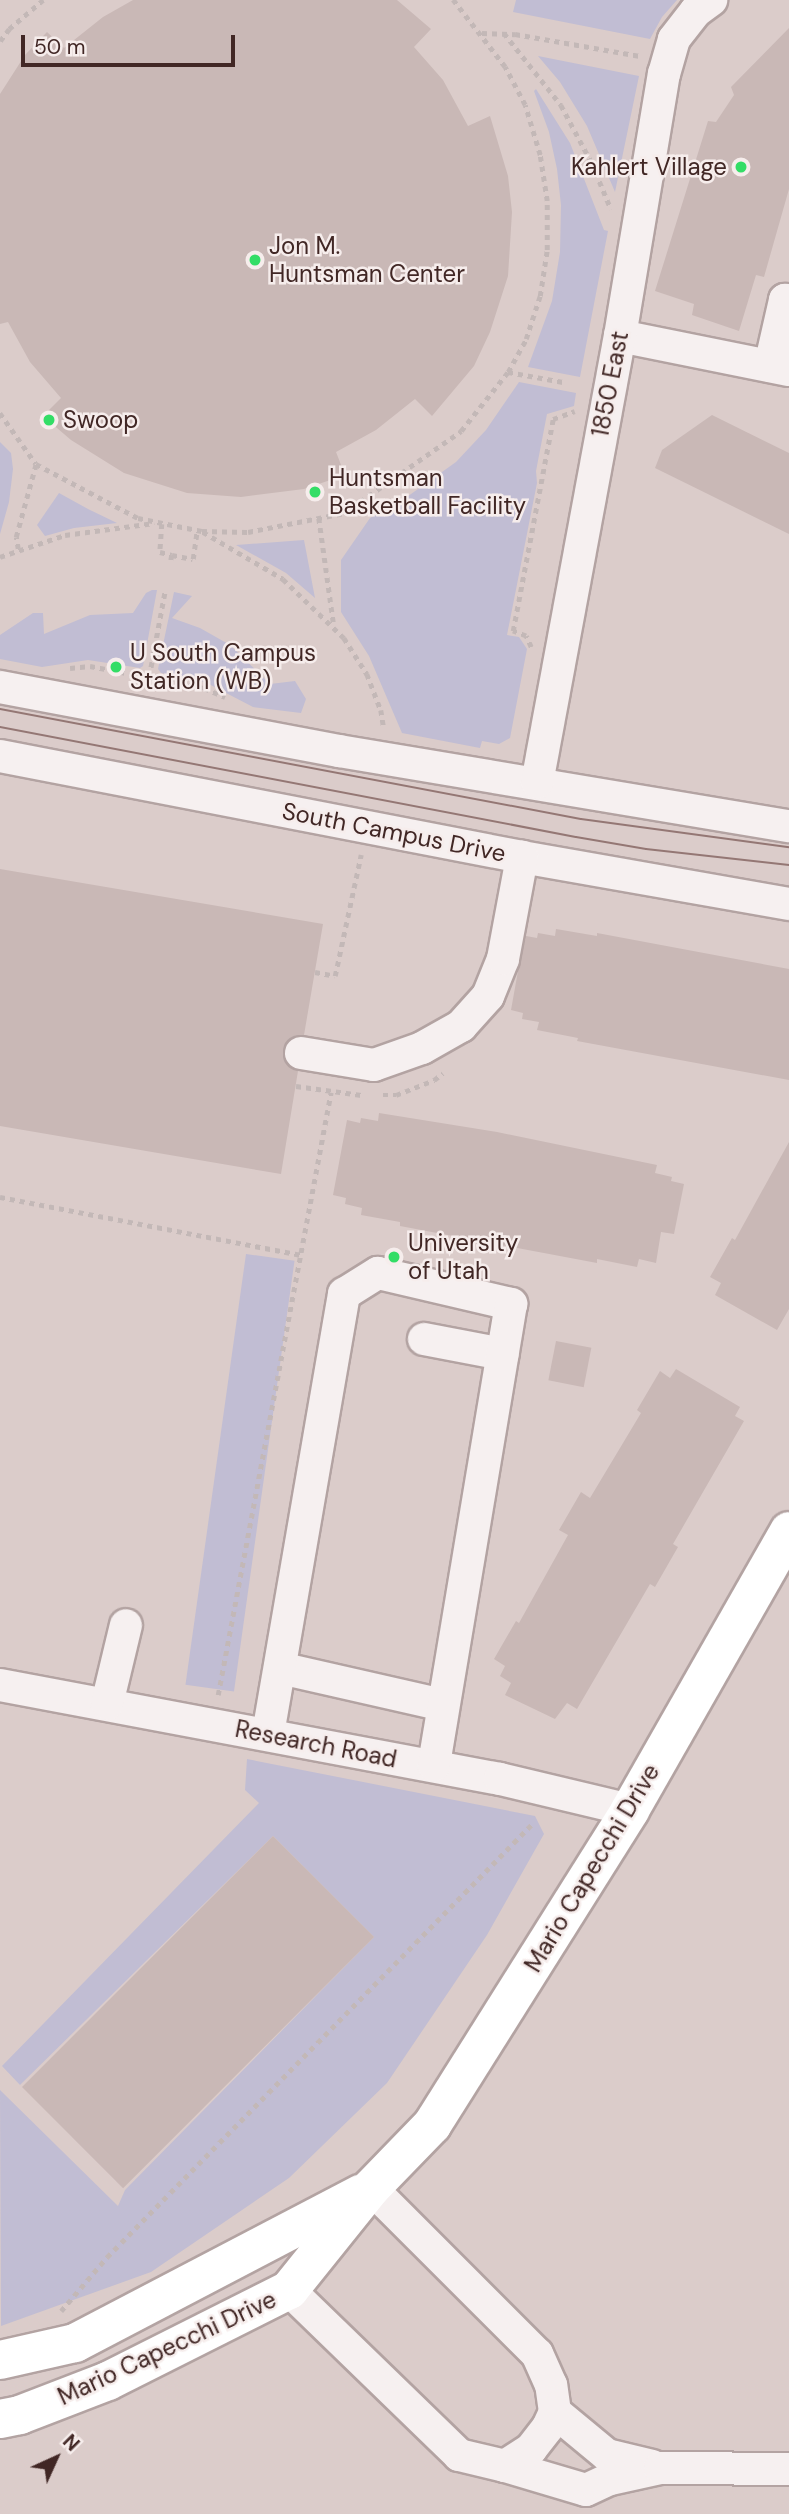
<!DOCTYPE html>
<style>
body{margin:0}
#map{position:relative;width:789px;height:2514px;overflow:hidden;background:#e8dddd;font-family:"DM Sans",sans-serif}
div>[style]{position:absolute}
.built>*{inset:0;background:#dbccca;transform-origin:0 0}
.green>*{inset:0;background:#c1bdd3;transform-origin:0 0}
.building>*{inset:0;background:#c9b8b6;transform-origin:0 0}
.path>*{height:4.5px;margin-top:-2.25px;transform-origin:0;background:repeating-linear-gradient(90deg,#c3b8b7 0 5px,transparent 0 10px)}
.roads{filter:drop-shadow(2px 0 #b3a3a2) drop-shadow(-2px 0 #b3a3a2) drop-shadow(0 2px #b3a3a2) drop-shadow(0 -2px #b3a3a2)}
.minor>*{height:32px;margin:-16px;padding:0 16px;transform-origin:16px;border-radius:16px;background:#f6f0f0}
.major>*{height:38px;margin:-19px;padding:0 19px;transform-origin:19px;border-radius:19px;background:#fff}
.tram>*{height:2px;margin:-1px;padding:0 1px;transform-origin:1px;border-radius:1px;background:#947774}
.dots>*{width:19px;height:19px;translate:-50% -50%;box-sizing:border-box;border:4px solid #f6edec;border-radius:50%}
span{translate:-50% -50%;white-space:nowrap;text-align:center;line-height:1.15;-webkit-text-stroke:5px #f6edec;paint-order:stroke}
.poi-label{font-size:24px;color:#412725}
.right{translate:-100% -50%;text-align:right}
.left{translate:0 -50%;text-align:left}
.street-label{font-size:24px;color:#412725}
.north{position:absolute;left:21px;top:2423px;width:70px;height:70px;-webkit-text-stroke:5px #f6edec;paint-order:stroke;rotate:45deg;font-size:19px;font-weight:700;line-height:28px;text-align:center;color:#412725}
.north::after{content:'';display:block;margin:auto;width:24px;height:32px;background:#412725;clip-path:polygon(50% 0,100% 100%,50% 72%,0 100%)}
.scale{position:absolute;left:21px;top:35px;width:214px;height:32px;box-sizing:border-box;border:4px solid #412725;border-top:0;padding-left:9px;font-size:21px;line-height:24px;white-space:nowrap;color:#412725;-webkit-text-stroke:5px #f6edec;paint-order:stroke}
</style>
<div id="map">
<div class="built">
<div style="left:0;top:0;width:789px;height:2514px"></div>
</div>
<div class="green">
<div style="clip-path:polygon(516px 0,677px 0,662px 17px,650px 39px,513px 12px)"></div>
<div style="clip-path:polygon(538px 56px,639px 76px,615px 192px,587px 126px,560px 82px)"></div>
<div style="clip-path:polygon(536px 89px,570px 143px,604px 230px,608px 231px,580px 377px,528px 367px,552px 301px,560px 252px,561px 205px,557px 169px,549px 132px,534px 91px)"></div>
<div style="clip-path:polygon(519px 382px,576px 393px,574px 406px,547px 414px,536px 471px,537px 483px,507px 635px,519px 637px,527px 649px,510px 738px,499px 744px,482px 741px,480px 748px,402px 733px,369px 656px,341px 612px,341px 560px,370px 518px,397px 504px,456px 462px,486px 430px)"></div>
<div style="clip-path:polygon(0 442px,11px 453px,13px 469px,9px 502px,0 534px)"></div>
<div style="clip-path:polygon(59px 493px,88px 509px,117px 523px,74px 528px,45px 536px,37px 525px)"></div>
<div style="clip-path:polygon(304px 540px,315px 598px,286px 573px,236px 545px)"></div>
<div style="clip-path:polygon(152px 590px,157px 590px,143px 666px,140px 668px,88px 660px,42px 667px,0 659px,0 635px,33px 613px,43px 613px,44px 634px,90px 615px,133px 613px,146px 593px)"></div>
<div style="clip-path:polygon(174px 592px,192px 596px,172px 618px,200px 628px,230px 645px,270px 684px,295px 681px,306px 699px,301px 713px,253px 707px,205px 682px,161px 673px,158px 669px)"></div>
<div style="left:246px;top:1254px;width:49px;height:435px;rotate:8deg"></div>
<div style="clip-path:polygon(247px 1759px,535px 1816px,544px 1834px,487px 1935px,387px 2083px,289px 2178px,151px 2272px,1px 2326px,0 2090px,118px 2206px,125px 2190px,374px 1937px,273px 1836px,20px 2085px,2px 2066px,259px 1803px,245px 1790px)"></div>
</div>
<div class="building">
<div style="clip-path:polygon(133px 0,397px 0,431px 29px,414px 47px,443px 80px,468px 126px,490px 116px,508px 176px,512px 212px,508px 276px,490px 332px,474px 366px,432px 416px,415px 399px,376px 430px,336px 452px,345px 475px,304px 489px,241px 497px,187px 493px,124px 473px,71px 440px,43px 416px,61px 398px,30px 362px,8px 322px,0 324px,0 94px,25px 55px,47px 32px,64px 48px,103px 17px)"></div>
<div style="clip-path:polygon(789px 28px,789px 189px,764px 277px,756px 275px,739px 331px,692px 315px,694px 304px,655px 291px,708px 121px,716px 122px,734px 95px,731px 87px)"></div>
<div style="clip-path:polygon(712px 415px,789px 453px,789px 534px,655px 468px,662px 450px)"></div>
<div style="clip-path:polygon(0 869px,323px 924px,304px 1035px,294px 1036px,283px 1049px,284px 1060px,298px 1071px,281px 1174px,0 1126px)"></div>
<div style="clip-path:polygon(556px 929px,597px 936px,597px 933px,789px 969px,789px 1080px,577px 1041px,578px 1038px,537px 1030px,539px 1022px,522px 1019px,523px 1013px,511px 1010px,518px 971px,526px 936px,537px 938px,538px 933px,555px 936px)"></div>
<div style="clip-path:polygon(379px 1113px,497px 1132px,657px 1165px,655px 1173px,672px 1177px,671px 1181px,684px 1184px,674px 1234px,661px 1232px,656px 1263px,639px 1259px,637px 1267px,597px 1259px,597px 1263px,400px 1226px,400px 1222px,361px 1215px,362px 1208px,345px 1204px,346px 1198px,333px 1195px,347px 1120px,360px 1123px,361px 1118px,378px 1121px)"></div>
<div style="clip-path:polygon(789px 1142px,789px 1309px,777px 1330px,715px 1295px,721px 1283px,710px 1277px,732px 1238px,735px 1240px)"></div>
<div style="left:556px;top:1341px;width:36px;height:40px;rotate:11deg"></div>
<div style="clip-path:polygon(676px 1369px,740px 1407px,735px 1416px,744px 1421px,673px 1544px,678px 1547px,655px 1587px,650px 1584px,577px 1709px,567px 1703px,555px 1719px,505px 1695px,511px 1683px,500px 1676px,505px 1666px,494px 1659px,516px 1621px,519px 1623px,568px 1535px,559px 1530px,581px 1492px,590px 1498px,641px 1413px,637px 1410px,660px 1371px,670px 1378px)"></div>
<div style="left:273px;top:1836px;width:143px;height:355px;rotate:45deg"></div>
</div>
<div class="path">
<div style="left:482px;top:33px;width:33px;rotate:2deg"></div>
<div style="left:515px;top:34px;width:127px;rotate:10deg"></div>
<div style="left:504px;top:33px;width:92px;rotate:51.6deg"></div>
<div style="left:561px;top:105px;width:66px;rotate:61.9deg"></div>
<div style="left:592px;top:163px;width:50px;rotate:67.6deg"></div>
<div style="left:0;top:41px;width:15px;rotate:-53deg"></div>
<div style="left:9px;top:29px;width:45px;rotate:-40.5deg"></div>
<div style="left:508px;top:372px;width:56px;rotate:10.3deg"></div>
<div style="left:0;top:413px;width:62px;rotate:54.8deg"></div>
<div style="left:36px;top:464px;width:115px;rotate:27.9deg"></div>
<div style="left:138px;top:518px;width:65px;rotate:11.5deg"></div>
<div style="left:202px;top:531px;width:46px;rotate:1.2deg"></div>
<div style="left:248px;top:532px;width:98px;rotate:-11.2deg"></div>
<div style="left:344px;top:513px;width:143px;rotate:-35deg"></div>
<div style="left:461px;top:431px;width:75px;rotate:-51.5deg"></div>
<div style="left:508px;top:372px;width:38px;rotate:-61deg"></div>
<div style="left:526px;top:339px;width:45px;rotate:-72deg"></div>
<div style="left:540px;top:296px;width:47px;rotate:-81.3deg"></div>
<div style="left:547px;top:250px;width:49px;rotate:-90deg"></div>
<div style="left:547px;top:201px;width:47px;rotate:-98.7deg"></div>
<div style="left:540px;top:155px;width:52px;rotate:-106.7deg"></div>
<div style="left:525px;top:105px;width:43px;rotate:-117.8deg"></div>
<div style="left:505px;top:67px;width:85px;rotate:-127.8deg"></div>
<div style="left:319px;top:518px;width:109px;rotate:82.1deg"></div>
<div style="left:162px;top:524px;width:28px;rotate:94deg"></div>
<div style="left:160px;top:552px;width:12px;rotate:14deg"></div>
<div style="left:172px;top:555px;width:5px;rotate:101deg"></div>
<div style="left:203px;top:532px;width:93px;rotate:30.4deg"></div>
<div style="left:283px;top:579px;width:85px;rotate:44deg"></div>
<div style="left:344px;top:638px;width:43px;rotate:57.4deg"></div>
<div style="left:367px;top:674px;width:39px;rotate:69deg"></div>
<div style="left:381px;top:710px;width:18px;rotate:81deg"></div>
<div style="left:18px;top:549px;width:12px;rotate:-99deg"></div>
<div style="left:16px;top:537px;width:76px;rotate:-74.7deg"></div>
<div style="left:172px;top:555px;width:21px;rotate:11deg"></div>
<div style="left:193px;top:559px;width:29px;rotate:-82deg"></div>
<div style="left:0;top:557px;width:69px;rotate:-18.7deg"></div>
<div style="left:65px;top:535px;width:90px;rotate:-7.7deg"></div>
<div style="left:531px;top:647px;width:12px;rotate:-114deg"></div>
<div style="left:526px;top:636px;width:14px;rotate:-159deg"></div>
<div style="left:513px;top:631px;width:216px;rotate:-79.3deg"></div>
<div style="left:553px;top:419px;width:23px;rotate:-20deg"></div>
<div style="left:70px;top:668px;width:20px;rotate:-6deg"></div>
<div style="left:90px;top:666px;width:116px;rotate:10.9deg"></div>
<div style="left:204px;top:688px;width:23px;rotate:23deg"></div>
<div style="left:149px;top:677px;width:87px;rotate:-79.5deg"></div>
<div style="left:315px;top:972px;width:20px;rotate:11deg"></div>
<div style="left:335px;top:976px;width:124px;rotate:-77.9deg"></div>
<div style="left:296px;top:1086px;width:66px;rotate:7.9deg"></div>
<div style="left:383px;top:1095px;width:13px"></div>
<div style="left:396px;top:1095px;width:41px;rotate:-21.5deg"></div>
<div style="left:434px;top:1080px;width:11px;rotate:-38deg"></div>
<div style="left:0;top:1197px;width:307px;rotate:10.9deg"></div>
<div style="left:218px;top:1695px;width:613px;rotate:-79.39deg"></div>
<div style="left:61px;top:2311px;width:71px;rotate:-49.6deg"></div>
<div style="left:107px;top:2257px;width:607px;rotate:-45.53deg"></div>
</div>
<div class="roads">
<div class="minor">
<div style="left:620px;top:336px;width:172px;rotate:11.4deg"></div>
<div style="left:770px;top:366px;width:68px;rotate:-77.2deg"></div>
<div style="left:785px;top:300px;width:4px;rotate:14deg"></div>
<div style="left:0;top:687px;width:345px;rotate:10.7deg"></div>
<div style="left:339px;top:751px;width:456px;rotate:9.5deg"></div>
<div style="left:0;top:756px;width:532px;rotate:10.95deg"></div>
<div style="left:522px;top:857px;width:271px;rotate:10deg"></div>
<div style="left:537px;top:783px;width:455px;rotate:-79.5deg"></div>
<div style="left:620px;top:336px;width:266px;rotate:-80.5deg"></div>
<div style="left:664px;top:74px;width:36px;rotate:-74deg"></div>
<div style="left:674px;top:39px;width:36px;rotate:-52deg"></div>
<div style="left:696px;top:11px;width:19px;rotate:-36deg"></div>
<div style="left:301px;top:1053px;width:74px;rotate:9.3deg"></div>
<div style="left:374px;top:1065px;width:51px;rotate:-19.5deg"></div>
<div style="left:422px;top:1048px;width:45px;rotate:-29.4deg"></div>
<div style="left:461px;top:1026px;width:40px;rotate:-48deg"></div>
<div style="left:488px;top:996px;width:40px;rotate:-68deg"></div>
<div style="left:503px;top:959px;width:104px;rotate:-79.4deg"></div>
<div style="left:424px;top:1339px;width:80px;rotate:10.8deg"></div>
<div style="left:280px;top:1668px;width:167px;rotate:12.8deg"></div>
<div style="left:0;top:1685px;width:509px;rotate:10.65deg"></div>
<div style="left:500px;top:1779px;width:134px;rotate:13.4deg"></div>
<div style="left:107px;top:1704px;width:81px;rotate:-76.5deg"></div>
<div style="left:268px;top:1734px;width:447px;rotate:-80.2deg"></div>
<div style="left:344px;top:1294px;width:40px;rotate:-32deg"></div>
<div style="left:378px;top:1273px;width:137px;rotate:13.1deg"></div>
<div style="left:511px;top:1304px;width:468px;rotate:99.5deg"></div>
<div style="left:289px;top:2290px;width:237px;rotate:44.1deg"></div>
<div style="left:459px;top:2455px;width:47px;rotate:13.4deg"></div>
<div style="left:505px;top:2466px;width:31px;rotate:-33deg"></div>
<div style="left:531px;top:2449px;width:28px;rotate:-52deg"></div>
<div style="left:548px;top:2427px;width:17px;rotate:-65deg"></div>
<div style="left:555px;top:2412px;width:27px;rotate:-98deg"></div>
<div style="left:551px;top:2385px;width:34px;rotate:-114deg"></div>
<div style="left:537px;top:2354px;width:235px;rotate:-135deg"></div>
<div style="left:555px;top:2412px;width:67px;rotate:39.6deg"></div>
<div style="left:607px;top:2455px;width:46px;rotate:13.7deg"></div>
<div style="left:505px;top:2466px;width:84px;rotate:16.5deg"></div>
<div style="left:586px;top:2490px;width:26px;rotate:-25deg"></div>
<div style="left:610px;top:2479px;width:51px;rotate:-12.4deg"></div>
<div style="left:660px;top:2468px;width:129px;rotate:0.4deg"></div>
</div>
<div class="major">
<div style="left:0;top:2360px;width:77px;rotate:-12.8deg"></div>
<div style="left:75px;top:2343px;width:322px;rotate:-27.6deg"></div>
<div style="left:0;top:2419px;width:20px;rotate:-11deg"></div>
<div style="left:20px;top:2415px;width:94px;rotate:-21.1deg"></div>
<div style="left:108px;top:2381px;width:203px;rotate:-26.7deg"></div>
<div style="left:289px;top:2290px;width:131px;rotate:-51.2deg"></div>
<div style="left:371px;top:2188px;width:88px;rotate:-45.9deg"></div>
<div style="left:432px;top:2125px;width:372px;rotate:-57.8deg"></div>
<div style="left:630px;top:1810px;width:321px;rotate:-60.3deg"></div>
</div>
</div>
<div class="tram">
<div style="left:0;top:709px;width:591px;rotate:10.72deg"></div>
<div style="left:581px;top:819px;width:210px;rotate:7.7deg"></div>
<div style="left:0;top:727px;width:586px;rotate:10.81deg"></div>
<div style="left:576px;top:837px;width:71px;rotate:9.7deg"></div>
<div style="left:646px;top:849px;width:144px;rotate:6.4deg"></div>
</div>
<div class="dots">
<div style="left:741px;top:167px;background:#3d6"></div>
<div style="left:255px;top:260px;background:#3d6"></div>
<div style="left:49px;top:420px;background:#3d6"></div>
<div style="left:315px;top:492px;background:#3d6"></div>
<div style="left:116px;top:667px;background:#3d6"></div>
<div style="left:394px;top:1257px;background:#3d6"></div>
</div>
<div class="poi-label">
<span class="right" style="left:727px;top:167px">Kahlert Village</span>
<span class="left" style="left:269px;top:260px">Jon M.<br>Huntsman Center</span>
<span class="left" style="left:63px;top:420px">Swoop</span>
<span class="left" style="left:329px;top:492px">Huntsman<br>Basketball Facility</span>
<span class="left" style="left:130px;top:667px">U South Campus<br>Station (WB)</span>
<span class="left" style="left:408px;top:1257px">University<br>of Utah</span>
</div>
<div class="street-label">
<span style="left:610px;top:384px;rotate:-79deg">1850 East</span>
<span style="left:394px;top:832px;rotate:11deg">South Campus Drive</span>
<span style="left:316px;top:1744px;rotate:11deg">Research Road</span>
<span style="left:592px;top:1868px;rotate:-59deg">Mario Capecchi Drive</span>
<span style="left:167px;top:2348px;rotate:-25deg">Mario Capecchi Drive</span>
</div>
<div class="north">N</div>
<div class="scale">50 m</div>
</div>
